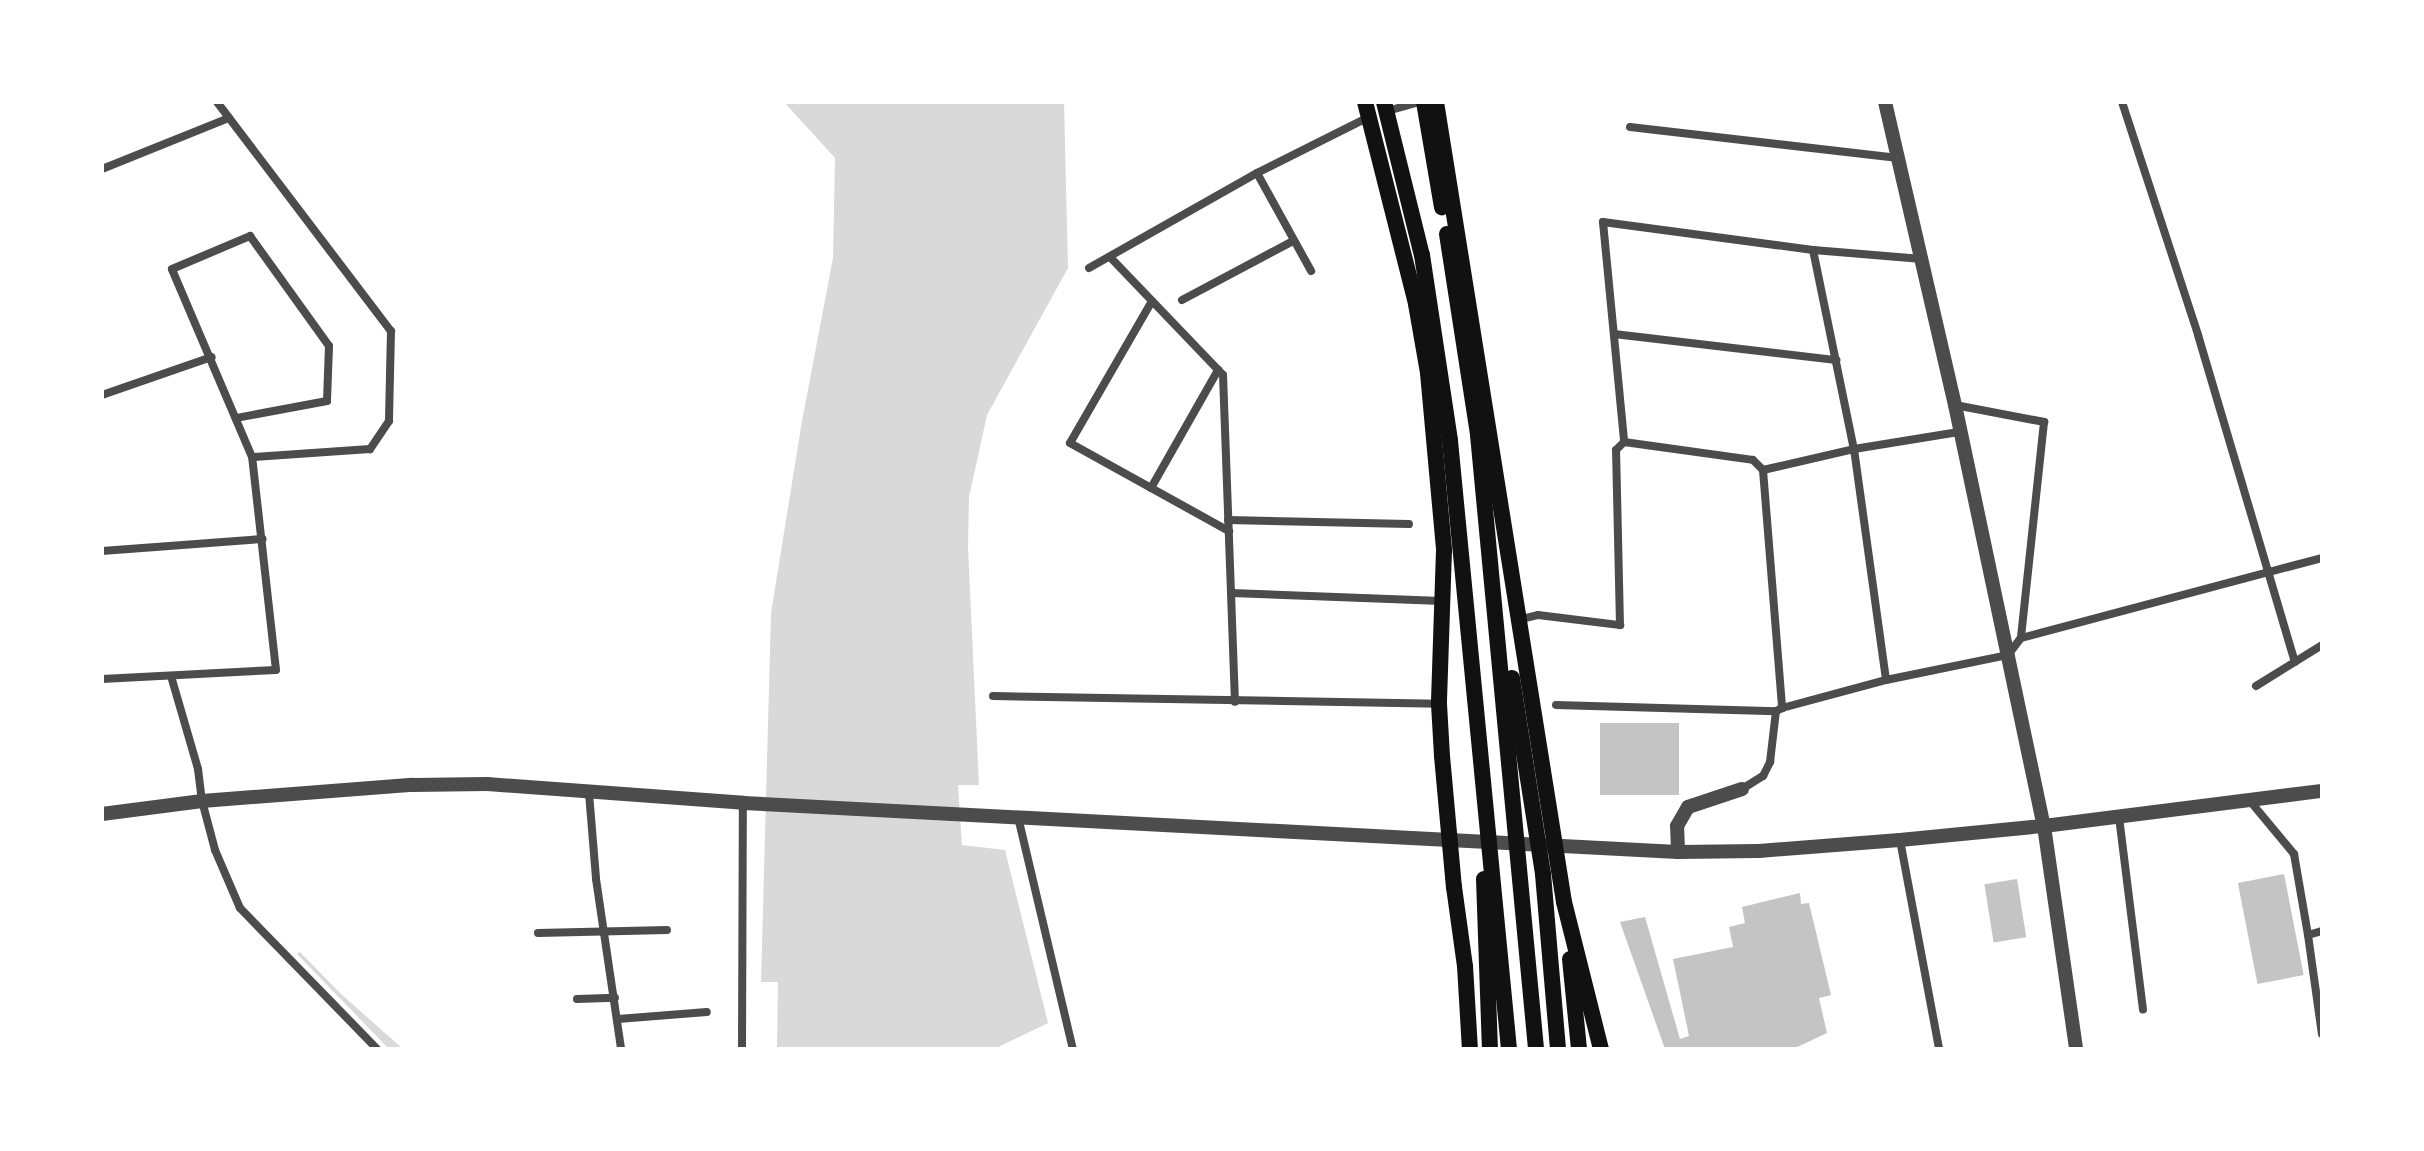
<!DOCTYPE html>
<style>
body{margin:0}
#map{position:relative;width:2424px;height:1151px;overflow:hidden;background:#fff;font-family:Ubuntu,sans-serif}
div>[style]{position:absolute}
.water>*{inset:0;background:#d9d9d9}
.building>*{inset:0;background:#c4c4c4;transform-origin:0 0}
.minor>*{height:8px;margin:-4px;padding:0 4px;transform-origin:4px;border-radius:4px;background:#4c4c4c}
.tertiary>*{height:14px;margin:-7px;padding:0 7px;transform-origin:7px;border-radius:7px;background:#4c4c4c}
.primary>*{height:16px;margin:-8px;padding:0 8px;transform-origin:8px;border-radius:8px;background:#111}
span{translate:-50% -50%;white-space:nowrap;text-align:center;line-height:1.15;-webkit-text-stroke:8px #fff;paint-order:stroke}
.frame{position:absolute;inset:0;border:104px solid #fff;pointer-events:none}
</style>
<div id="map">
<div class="water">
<div style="clip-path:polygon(784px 102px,1064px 102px,1068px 268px,987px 415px,969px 497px,968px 547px,979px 785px,958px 785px,962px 845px,1005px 850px,1048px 1023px,994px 1049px,777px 1049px,778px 982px,761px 982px,771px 613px,802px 421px,833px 258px,835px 158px)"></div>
<div style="clip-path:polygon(300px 952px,341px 994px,403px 1049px,389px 1049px,297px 954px)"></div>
</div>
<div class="building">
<div style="left:1600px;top:723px;width:79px;height:72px"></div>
<div style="left:2284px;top:874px;width:103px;height:47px;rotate:79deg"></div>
<div style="left:2017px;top:879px;width:59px;height:33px;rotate:81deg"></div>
<div style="clip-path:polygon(1800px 893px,1801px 904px,1809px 903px,1831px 995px,1819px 998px,1827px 1033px,1793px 1049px,1665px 1049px,1620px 922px,1645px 917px,1680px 1039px,1689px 1036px,1673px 959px,1733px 947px,1729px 927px,1745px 923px,1742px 907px)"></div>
</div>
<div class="minor">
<div style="left:217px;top:102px;width:288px;rotate:52.8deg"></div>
<div style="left:391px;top:331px;width:90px;rotate:91.3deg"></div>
<div style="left:389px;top:421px;width:34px;rotate:124deg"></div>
<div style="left:370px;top:449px;width:118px;rotate:176.1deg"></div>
<div style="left:2122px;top:102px;width:245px;rotate:71.9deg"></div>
<div style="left:2198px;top:335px;width:341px;rotate:73.5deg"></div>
<div style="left:1384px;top:112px;width:35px;rotate:-16deg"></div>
<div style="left:1630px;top:127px;width:270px;rotate:6.6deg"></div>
<div style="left:102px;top:169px;width:137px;rotate:-21.9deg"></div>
<div style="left:1257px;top:173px;width:112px;rotate:61.1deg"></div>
<div style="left:1813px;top:250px;width:203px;rotate:78.4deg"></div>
<div style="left:1854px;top:449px;width:233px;rotate:82.1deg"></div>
<div style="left:1110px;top:257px;width:163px;rotate:46.2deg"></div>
<div style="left:1223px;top:375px;width:327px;rotate:87.9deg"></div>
<div style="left:1922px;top:259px;width:109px;rotate:-175.3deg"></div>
<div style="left:1813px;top:250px;width:212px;rotate:-172.4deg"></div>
<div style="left:1603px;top:222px;width:221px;rotate:84.5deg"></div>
<div style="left:1624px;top:442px;width:130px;rotate:7.9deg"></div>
<div style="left:1753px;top:460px;width:14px;rotate:45deg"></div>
<div style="left:1763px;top:470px;width:93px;rotate:-13deg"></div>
<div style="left:1854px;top:449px;width:106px;rotate:-9.2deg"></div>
<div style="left:1089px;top:268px;width:193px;rotate:-29.5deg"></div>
<div style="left:1257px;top:173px;width:127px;rotate:-26.6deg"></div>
<div style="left:1182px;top:300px;width:126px;rotate:-28deg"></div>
<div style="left:1152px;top:301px;width:164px;rotate:120deg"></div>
<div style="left:1070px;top:443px;width:182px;rotate:29deg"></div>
<div style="left:1614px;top:334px;width:224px;rotate:6.7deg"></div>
<div style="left:102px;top:395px;width:116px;rotate:-19.1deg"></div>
<div style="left:1955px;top:405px;width:91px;rotate:10.8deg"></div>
<div style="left:2044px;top:422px;width:217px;rotate:96.1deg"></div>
<div style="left:1763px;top:470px;width:239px;rotate:85.4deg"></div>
<div style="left:1151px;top:488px;width:136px;rotate:-60.4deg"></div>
<div style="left:1228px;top:520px;width:181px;rotate:1.3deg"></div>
<div style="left:102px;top:551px;width:161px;rotate:-4.3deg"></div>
<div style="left:1231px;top:593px;width:211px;rotate:2.2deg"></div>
<div style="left:1521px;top:619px;width:17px;rotate:-13deg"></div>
<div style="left:1538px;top:615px;width:83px;rotate:7deg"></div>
<div style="left:1620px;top:625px;width:175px;rotate:-91.3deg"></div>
<div style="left:1616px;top:450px;width:11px;rotate:-45deg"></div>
<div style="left:171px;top:676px;width:97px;rotate:73.8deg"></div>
<div style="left:198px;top:769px;width:32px;rotate:83deg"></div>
<div style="left:202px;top:801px;width:51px;rotate:75.1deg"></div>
<div style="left:215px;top:850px;width:63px;rotate:66.7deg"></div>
<div style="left:240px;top:908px;width:197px;rotate:45.8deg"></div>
<div style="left:102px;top:679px;width:174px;rotate:-3deg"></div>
<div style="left:276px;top:670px;width:214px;rotate:-96.4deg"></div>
<div style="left:252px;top:457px;width:204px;rotate:-113.1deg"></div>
<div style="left:172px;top:269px;width:85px;rotate:-22.9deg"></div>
<div style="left:250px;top:236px;width:135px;rotate:54.3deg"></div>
<div style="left:329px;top:346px;width:55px;rotate:92.1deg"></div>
<div style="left:327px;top:401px;width:93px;rotate:169.4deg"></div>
<div style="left:2256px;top:686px;width:78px;rotate:-31.8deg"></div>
<div style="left:993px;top:696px;width:446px;rotate:1deg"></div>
<div style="left:1556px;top:705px;width:220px;rotate:1.6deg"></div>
<div style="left:1742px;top:789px;width:25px;rotate:-32deg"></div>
<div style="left:1763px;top:776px;width:16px;rotate:-63deg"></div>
<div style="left:1770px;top:762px;width:51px;rotate:-83.3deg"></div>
<div style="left:1776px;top:711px;width:7px;rotate:-27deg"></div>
<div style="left:1782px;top:708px;width:108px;rotate:-15.1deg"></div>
<div style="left:1886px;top:680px;width:125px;rotate:-11.6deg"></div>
<div style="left:2008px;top:655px;width:21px;rotate:-53deg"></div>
<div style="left:2021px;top:638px;width:311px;rotate:-14.9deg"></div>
<div style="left:589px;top:793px;width:86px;rotate:85.3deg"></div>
<div style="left:596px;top:879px;width:172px;rotate:81.6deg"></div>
<div style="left:2250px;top:801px;width:69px;rotate:50.3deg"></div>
<div style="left:2294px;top:854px;width:82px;rotate:80.2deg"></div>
<div style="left:2308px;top:935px;width:15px;rotate:-16deg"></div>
<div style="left:1018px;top:817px;width:238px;rotate:76.7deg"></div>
<div style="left:2119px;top:817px;width:194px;rotate:82.9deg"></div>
<div style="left:1900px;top:840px;width:213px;rotate:79.4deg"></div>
<div style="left:538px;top:933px;width:129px;rotate:-1.3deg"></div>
<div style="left:2308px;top:935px;width:100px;rotate:82deg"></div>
<div style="left:577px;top:999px;width:38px;rotate:-2deg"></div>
<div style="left:618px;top:1019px;width:89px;rotate:-4.5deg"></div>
<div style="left:742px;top:1049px;width:246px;rotate:-89.8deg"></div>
</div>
<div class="tertiary">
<div style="left:1885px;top:102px;width:311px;rotate:77deg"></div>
<div style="left:1955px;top:405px;width:430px;rotate:78.1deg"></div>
<div style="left:2044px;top:826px;width:225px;rotate:81.8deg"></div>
<div style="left:102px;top:814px;width:101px;rotate:-7.4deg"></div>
<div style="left:202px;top:801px;width:211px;rotate:-4.4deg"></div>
<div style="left:412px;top:785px;width:75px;rotate:-0.8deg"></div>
<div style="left:487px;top:784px;width:257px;rotate:4.2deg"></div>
<div style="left:743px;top:803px;width:936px;rotate:3deg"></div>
<div style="left:1678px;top:852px;width:81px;rotate:-0.7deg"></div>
<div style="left:1759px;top:851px;width:141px;rotate:-4.5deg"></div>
<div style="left:1900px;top:840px;width:145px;rotate:-5.6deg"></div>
<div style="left:2044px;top:826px;width:280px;rotate:-7.2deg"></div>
<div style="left:1678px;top:852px;width:26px;rotate:-92deg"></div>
<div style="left:1677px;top:826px;width:22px;rotate:-60deg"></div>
<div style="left:1688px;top:807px;width:57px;rotate:-18.4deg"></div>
</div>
<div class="primary">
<div style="left:1365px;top:102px;width:208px;rotate:75.8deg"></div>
<div style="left:1416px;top:304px;width:70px;rotate:80.1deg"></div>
<div style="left:1428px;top:373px;width:178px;rotate:84.8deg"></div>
<div style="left:1444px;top:550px;width:154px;rotate:91.9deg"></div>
<div style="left:1439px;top:704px;width:52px;rotate:86.7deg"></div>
<div style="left:1442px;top:756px;width:132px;rotate:84.8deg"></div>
<div style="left:1454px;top:887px;width:80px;rotate:82.1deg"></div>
<div style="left:1465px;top:966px;width:83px;rotate:86.6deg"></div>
<div style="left:1384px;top:102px;width:158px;rotate:76.1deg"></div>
<div style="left:1422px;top:255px;width:188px;rotate:81.4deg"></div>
<div style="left:1450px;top:441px;width:611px;rotate:84.46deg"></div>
<div style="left:1424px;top:102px;width:107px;rotate:80.3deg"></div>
<div style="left:1436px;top:102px;width:810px;rotate:80.91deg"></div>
<div style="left:1564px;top:902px;width:152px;rotate:75.9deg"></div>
<div style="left:1447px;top:234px;width:203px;rotate:81.2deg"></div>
<div style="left:1478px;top:435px;width:617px;rotate:84.6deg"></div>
<div style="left:1512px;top:678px;width:198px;rotate:81deg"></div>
<div style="left:1543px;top:874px;width:176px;rotate:85.1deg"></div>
<div style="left:1484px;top:879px;width:170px;rotate:88deg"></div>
<div style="left:1570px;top:959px;width:90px;rotate:84.3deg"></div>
</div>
<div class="frame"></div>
</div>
